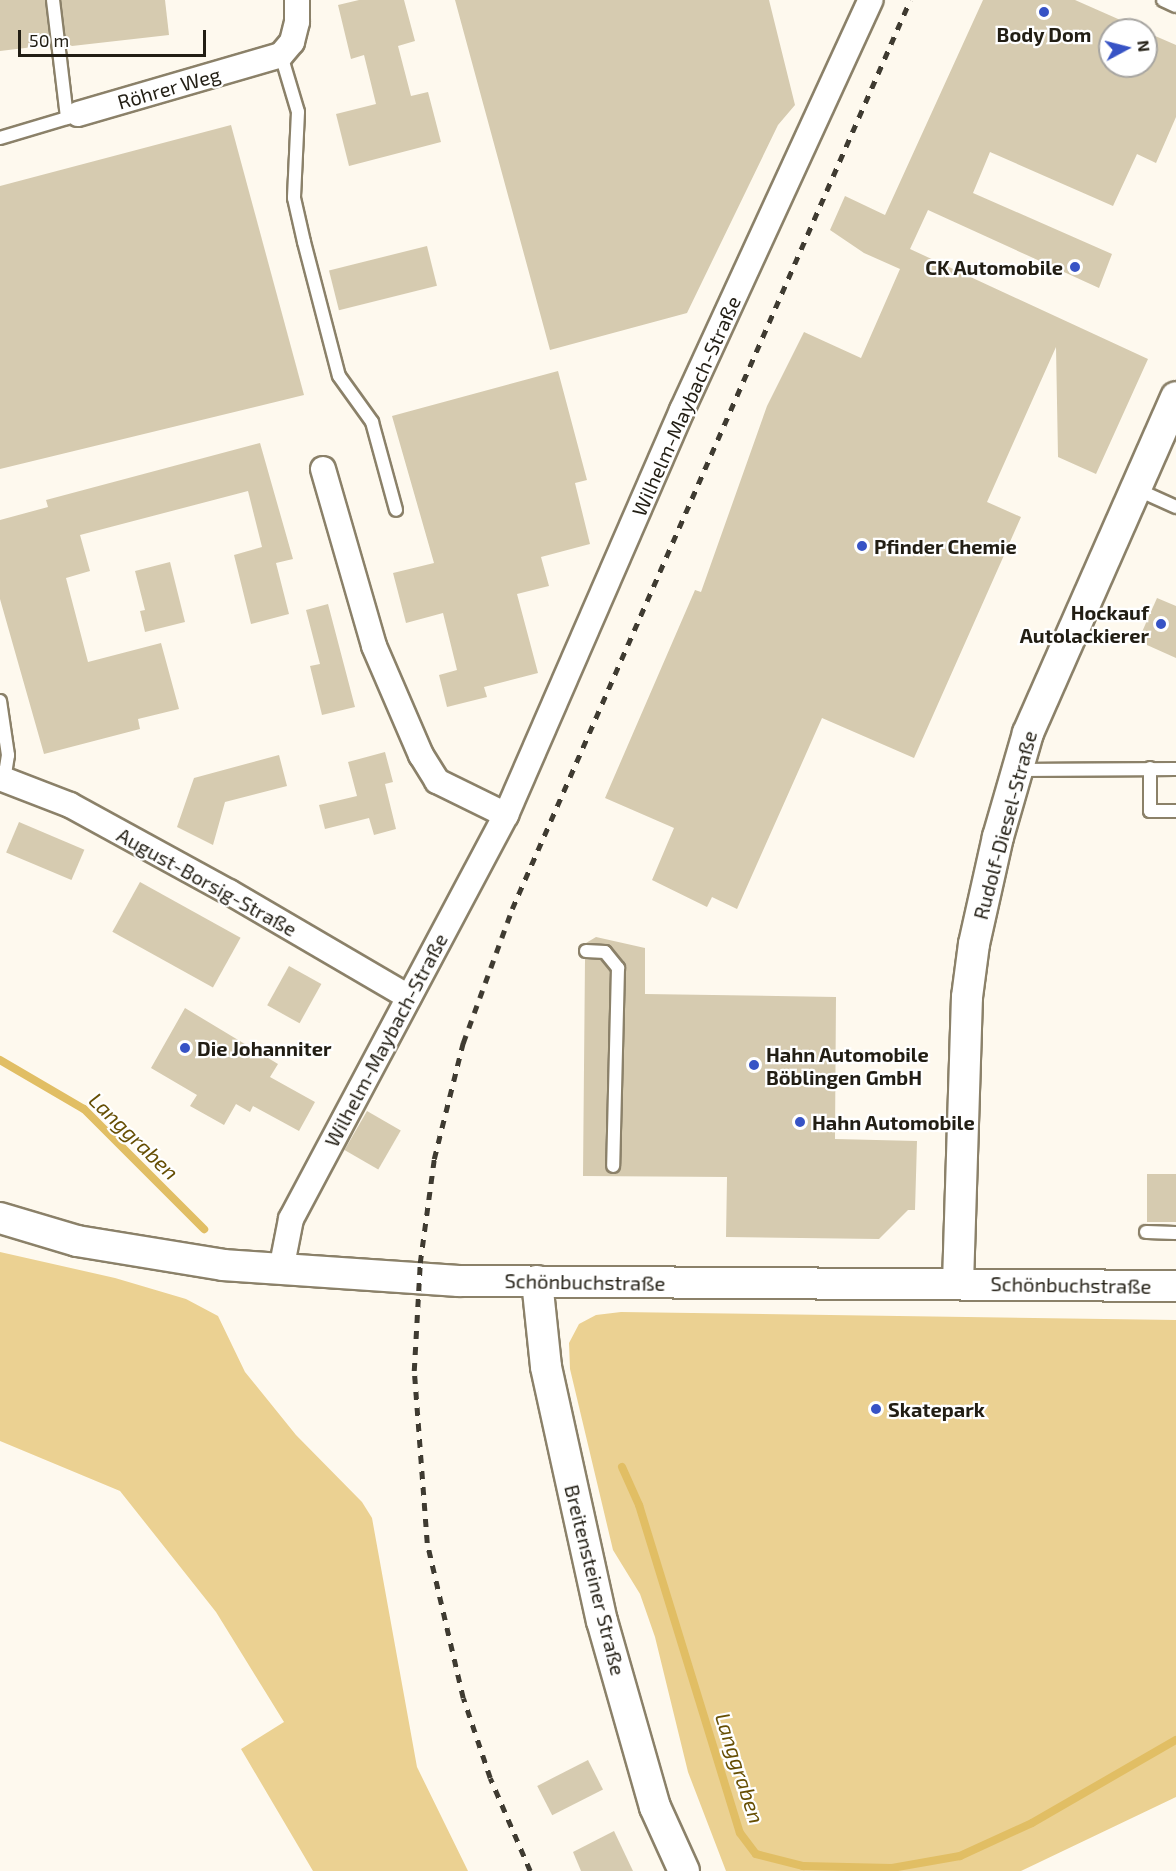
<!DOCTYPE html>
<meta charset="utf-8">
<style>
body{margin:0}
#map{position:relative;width:1176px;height:1871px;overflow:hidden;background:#fef9ee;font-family:"Exo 2",sans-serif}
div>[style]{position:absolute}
.green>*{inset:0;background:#ebd192}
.stream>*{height:8px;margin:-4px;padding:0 4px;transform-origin:4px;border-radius:4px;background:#e1be64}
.building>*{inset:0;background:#d6cbb0;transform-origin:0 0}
.roads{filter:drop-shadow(2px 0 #8b8169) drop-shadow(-2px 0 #8b8169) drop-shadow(0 2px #8b8169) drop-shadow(0 -2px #8b8169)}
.service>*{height:12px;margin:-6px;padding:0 6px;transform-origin:6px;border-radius:6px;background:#fff}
.minor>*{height:24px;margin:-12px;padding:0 12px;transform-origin:12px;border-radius:12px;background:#fff}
.tertiary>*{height:30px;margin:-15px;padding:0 15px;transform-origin:15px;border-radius:15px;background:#fff}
.rail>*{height:4.5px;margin-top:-2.25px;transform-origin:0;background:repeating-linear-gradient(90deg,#3f3b31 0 8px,transparent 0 16px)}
.dots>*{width:16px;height:16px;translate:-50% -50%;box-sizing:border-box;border:3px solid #fff;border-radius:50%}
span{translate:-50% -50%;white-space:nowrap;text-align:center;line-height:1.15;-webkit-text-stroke:4.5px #fff;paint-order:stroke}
.poi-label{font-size:20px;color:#221e14;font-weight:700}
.right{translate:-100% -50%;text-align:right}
.left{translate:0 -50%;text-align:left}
.street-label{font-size:20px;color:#221e14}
.water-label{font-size:21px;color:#664e03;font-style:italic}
.north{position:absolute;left:1098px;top:18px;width:60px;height:60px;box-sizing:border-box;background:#fff;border:2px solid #a7a5a1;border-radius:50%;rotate:83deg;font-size:16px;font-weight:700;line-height:24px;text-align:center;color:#221e14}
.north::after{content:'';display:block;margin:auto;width:21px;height:27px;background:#3753c5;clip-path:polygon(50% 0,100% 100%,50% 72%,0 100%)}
.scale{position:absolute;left:18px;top:30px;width:188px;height:27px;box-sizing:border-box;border:3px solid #221e14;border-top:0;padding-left:8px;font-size:18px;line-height:21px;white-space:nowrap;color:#221e14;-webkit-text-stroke:4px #fff;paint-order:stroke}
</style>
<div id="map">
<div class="green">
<div style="clip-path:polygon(0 1252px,115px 1278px,186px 1299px,218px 1316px,245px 1372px,296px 1435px,362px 1502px,372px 1518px,417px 1767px,468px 1871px,313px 1871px,241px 1749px,284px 1722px,216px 1612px,120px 1491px,0 1441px)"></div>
<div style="clip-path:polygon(621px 1312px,1176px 1320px,1176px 1797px,1021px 1871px,726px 1871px,688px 1772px,655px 1637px,640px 1594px,613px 1550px,570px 1369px,569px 1343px,579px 1324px,596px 1315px)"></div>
</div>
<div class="stream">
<div style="left:0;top:1060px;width:97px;rotate:30.3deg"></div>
<div style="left:84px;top:1109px;width:170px;rotate:45deg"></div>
<div style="left:622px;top:1467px;width:42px;rotate:65.9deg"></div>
<div style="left:639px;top:1505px;width:343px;rotate:72.9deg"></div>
<div style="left:740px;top:1833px;width:26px;rotate:53deg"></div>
<div style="left:756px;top:1854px;width:49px;rotate:14.3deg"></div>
<div style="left:803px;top:1866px;width:89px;rotate:1.3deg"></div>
<div style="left:892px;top:1868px;width:69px;rotate:-10deg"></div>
<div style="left:960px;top:1856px;width:79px;rotate:-24.6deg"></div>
<div style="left:1032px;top:1823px;width:166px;rotate:-30deg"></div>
</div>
<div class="building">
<div style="clip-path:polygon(0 0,45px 0,50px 45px,0 51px)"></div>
<div style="clip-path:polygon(61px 0,165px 0,169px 35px,72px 46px,66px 43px)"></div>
<div style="clip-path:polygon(359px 0,404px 0,415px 41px,398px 46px,411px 96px,428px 92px,441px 142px,349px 166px,336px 114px,376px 104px,364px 55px,351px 59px,338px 5px)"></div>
<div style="clip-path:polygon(455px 0,769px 0,795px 105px,778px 125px,687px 313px,550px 350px)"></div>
<div style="clip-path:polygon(983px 0,1075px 0,1143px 30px,1110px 30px,1110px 66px,1146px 66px,1146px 32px,1176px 45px,1176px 117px,1156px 163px,1137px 154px,1113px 206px,990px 152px,973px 193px,1112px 254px,1099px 288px,928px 210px,910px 249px,1148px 359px,1096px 474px,1058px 457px,1056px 347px,987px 502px,1021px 517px,914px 758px,822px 718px,737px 909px,712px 897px,707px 907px,652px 880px,674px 828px,605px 798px,695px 590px,701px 592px,767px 406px,804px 332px,861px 358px,900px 269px,864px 253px,830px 230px,845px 196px,885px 215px)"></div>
<div style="clip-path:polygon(231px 125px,304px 395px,0 469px,0 186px)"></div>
<div style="left:427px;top:246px;width:41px;height:101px;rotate:76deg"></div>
<div style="clip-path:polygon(558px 371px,587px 480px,575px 483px,590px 544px,541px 557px,549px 586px,517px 594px,538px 673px,484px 687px,487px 697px,447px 707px,439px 675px,457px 670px,443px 613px,406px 623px,393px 573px,434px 563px,392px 416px)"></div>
<div style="clip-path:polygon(260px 443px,293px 559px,276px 563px,289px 614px,251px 624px,234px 555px,262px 547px,248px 491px,80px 535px,90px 571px,66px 578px,88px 662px,161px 643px,179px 709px,138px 719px,140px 729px,44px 754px,0 599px,0 520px,48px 507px,46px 500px)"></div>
<div style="clip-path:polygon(170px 562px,185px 622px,145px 632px,140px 611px,145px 610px,135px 571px)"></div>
<div style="clip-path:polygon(1157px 598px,1176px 606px,1176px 658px,1138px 641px)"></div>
<div style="clip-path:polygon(328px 604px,355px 707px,322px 715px,310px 666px,320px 664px,306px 610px)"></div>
<div style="clip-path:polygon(385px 752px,393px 782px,385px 784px,396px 829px,374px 835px,369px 818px,325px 829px,319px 805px,357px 796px,348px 762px)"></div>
<div style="clip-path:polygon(279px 755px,287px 786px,225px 802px,213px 845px,177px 827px,194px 778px)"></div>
<div style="left:19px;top:822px;width:71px;height:33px;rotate:23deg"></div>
<div style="left:140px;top:882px;width:115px;height:57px;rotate:29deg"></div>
<div style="clip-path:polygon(596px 937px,645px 948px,645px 994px,836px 997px,835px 1139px,917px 1141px,915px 1210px,908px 1210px,879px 1239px,726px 1237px,727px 1177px,583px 1176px,585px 959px,601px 960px,610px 971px,605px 1166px,613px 1174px,621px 1166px,626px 968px,609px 945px,586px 943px)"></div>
<div style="left:289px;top:966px;width:37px;height:45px;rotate:29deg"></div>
<div style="clip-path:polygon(185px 1008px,278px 1064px,270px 1077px,315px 1102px,299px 1131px,253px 1106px,250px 1112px,236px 1104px,224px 1125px,190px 1106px,197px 1095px,151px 1068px)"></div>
<div style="left:367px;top:1111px;width:39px;height:45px;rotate:30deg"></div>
<div style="left:1147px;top:1174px;width:29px;height:48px"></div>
<div style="left:588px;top:1760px;width:33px;height:57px;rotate:63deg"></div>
<div style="clip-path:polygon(614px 1831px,633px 1871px,581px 1871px,573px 1852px)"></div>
</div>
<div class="roads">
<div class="service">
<div style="left:53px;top:0;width:119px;rotate:83.2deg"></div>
<div style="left:1163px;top:0;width:14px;rotate:25deg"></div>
<div style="left:281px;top:55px;width:59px;rotate:73.4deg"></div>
<div style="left:298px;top:112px;width:86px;rotate:92.7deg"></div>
<div style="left:294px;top:198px;width:45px;rotate:77.2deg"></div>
<div style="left:304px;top:242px;width:138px;rotate:75.4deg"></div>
<div style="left:339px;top:376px;width:57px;rotate:54.3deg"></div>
<div style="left:372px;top:422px;width:91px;rotate:74.7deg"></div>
<div style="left:0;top:138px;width:77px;rotate:-16.6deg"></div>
<div style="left:1136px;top:489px;width:44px;rotate:24.2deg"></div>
<div style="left:0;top:701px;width:55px;rotate:81.6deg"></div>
<div style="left:8px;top:755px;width:24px;rotate:99deg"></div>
<div style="left:1150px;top:768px;width:43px;rotate:90deg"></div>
<div style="left:1150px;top:811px;width:26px"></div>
<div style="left:1018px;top:770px;width:158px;rotate:-0.4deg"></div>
<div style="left:586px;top:951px;width:19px;rotate:3deg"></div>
<div style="left:605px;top:952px;width:21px;rotate:51deg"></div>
<div style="left:618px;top:968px;width:198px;rotate:91.4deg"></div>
<div style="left:1146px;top:1232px;width:30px;rotate:2deg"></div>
</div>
<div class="minor">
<div style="left:78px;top:114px;width:211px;rotate:-16.2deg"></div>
<div style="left:281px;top:55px;width:17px;rotate:-50deg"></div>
<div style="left:292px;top:42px;width:21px;rotate:-76deg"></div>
<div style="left:297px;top:22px;width:22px;rotate:-90deg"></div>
<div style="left:323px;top:469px;width:184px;rotate:73.9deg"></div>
<div style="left:374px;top:646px;width:119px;rotate:66.7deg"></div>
<div style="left:421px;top:755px;width:31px;rotate:58deg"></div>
<div style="left:437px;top:781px;width:77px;rotate:26.2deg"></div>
<div style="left:0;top:778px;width:75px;rotate:21.1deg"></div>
<div style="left:70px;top:805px;width:181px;rotate:28.7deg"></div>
<div style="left:229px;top:892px;width:208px;rotate:30.3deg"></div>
<div style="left:281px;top:1270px;width:52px;rotate:-78.9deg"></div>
<div style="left:291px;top:1219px;width:458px;rotate:-62deg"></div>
<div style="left:506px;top:815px;width:442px;rotate:-66.5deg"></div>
<div style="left:682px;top:410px;width:451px;rotate:-65.3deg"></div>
</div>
<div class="tertiary">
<div style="left:0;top:1218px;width:80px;rotate:16.6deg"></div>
<div style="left:77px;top:1241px;width:148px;rotate:9.3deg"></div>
<div style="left:223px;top:1265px;width:236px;rotate:3.9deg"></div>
<div style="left:458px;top:1281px;width:718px;rotate:0.4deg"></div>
<div style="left:537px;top:1281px;width:86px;rotate:84deg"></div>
<div style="left:546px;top:1367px;width:260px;rotate:77.6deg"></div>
<div style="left:602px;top:1621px;width:193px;rotate:74.1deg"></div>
<div style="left:655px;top:1807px;width:70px;rotate:65.6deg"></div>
<div style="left:958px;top:1283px;width:286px;rotate:-88.2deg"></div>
<div style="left:967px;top:997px;width:53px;rotate:-82.5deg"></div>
<div style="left:974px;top:944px;width:110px;rotate:-77.4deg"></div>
<div style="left:998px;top:837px;width:108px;rotate:-73.9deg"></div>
<div style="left:1028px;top:733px;width:367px;rotate:-66.2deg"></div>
</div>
</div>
<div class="rail">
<div style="left:530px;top:1871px;width:101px;rotate:-113.3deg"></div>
<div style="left:490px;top:1778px;width:84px;rotate:-108.6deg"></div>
<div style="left:463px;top:1698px;width:159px;rotate:-103.1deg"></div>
<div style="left:427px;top:1543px;width:172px;rotate:-94.3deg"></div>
<div style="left:414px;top:1371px;width:108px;rotate:-86.8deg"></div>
<div style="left:420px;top:1263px;width:105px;rotate:-82.3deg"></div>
<div style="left:434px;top:1159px;width:120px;rotate:-76deg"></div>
<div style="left:463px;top:1043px;width:143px;rotate:-69.9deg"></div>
<div style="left:512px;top:909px;width:992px;rotate:-66.35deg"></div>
</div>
<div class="dots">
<div style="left:1044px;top:12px;background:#3753c5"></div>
<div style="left:1075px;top:267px;background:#3753c5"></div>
<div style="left:862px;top:546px;background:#3753c5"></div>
<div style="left:1161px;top:624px;background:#3753c5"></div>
<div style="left:185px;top:1048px;background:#3753c5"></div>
<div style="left:754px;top:1065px;background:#3753c5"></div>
<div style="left:800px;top:1122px;background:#3753c5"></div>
<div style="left:876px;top:1409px;background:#3753c5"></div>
</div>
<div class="poi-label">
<span style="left:1044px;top:34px">Body Dom</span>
<span class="right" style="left:1063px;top:267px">CK Automobile</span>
<span class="left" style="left:874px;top:546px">Pfinder Chemie</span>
<span class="right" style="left:1149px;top:624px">Hockauf<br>Autolackierer</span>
<span class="left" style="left:197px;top:1048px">Die Johanniter</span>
<span class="left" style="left:766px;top:1066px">Hahn Automobile<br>Böblingen GmbH</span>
<span class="left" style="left:812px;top:1122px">Hahn Automobile</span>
<span class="left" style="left:888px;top:1409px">Skatepark</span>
</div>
<div class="street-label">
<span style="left:169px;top:88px;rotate:-16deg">Röhrer Weg</span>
<span style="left:686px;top:406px;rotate:-66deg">Wilhelm-Maybach-Straße</span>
<span style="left:1005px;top:825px;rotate:-75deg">Rudolf-Diesel-Straße</span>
<span style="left:207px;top:882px;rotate:29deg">August-Borsig-Straße</span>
<span style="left:386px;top:1040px;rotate:-62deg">Wilhelm-Maybach-Straße</span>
<span style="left:585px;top:1282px;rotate:1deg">Schönbuchstraße</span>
<span style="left:1071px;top:1285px;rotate:1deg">Schönbuchstraße</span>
<span style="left:595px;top:1580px;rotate:76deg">Breitensteiner Straße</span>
</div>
<div class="water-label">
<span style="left:134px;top:1136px;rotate:44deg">Langgraben</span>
<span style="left:740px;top:1768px;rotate:72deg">Langgraben</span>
</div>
<div class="north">N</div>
<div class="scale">50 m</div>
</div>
